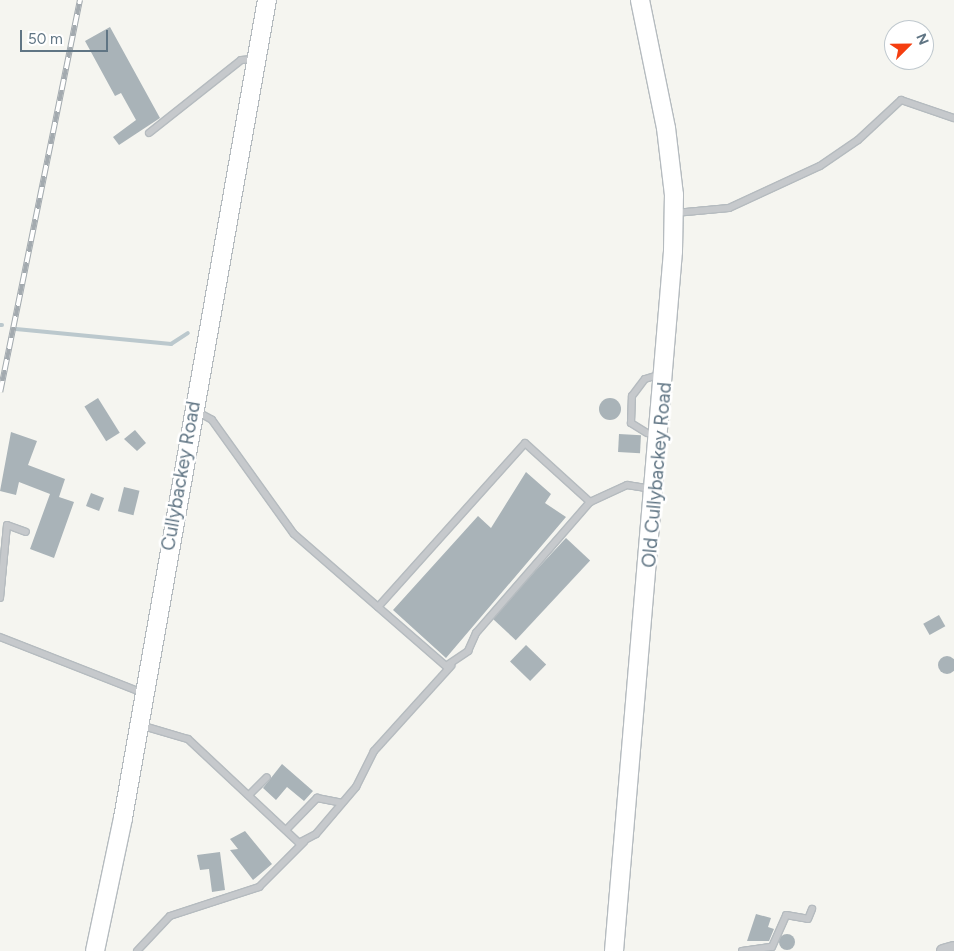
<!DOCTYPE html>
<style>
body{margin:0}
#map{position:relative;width:954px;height:951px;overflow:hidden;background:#f5f5f0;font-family:Figtree,sans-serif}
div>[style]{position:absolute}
.stream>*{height:4px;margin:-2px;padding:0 2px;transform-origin:2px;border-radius:2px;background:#bbc8cd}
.building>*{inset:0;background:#a9b3b8;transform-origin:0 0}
.round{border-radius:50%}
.roads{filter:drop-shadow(1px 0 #b5bbbf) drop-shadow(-1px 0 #b5bbbf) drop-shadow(0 1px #b5bbbf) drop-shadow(0 -1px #b5bbbf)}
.lane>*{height:6px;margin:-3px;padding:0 3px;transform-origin:3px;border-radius:3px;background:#c6c9cc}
.street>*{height:12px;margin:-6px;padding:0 6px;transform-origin:6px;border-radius:6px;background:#c6c9cc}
.secondary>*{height:18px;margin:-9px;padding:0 9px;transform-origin:9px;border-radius:9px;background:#fff}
.rail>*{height:5.5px;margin-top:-2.75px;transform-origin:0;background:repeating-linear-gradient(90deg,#fff 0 11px,#a3aaaf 0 22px);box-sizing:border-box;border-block:1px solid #a3aaaf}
span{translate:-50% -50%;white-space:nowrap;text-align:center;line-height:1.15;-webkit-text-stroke:5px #fff;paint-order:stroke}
.street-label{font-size:19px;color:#607584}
.north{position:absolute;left:884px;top:20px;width:50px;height:50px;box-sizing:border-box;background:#fff;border:1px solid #bfc8ce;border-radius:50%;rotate:67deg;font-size:14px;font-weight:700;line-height:20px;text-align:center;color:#607584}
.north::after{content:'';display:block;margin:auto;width:18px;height:22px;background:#f53e10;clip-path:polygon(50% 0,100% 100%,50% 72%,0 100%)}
.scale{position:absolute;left:20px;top:30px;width:88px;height:22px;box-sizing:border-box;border:2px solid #607584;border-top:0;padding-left:6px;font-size:15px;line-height:18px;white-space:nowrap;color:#607584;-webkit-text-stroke:4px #fff;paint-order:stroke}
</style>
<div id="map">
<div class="stream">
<div style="left:0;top:325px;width:2px"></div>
<div style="left:16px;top:329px;width:156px;rotate:5.5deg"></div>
<div style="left:171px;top:344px;width:20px;rotate:-33deg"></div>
</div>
<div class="building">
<div style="clip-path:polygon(110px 27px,160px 118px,119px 145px,113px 137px,136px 120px,121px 93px,115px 96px,85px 41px)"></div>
<div class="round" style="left:599px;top:398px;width:22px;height:22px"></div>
<div style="left:98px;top:398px;width:41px;height:16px;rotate:58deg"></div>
<div style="clip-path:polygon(135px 430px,146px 443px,137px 451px,124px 439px)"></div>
<div style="clip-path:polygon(11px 432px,37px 441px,28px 465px,65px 479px,59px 497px,74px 502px,54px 558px,30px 549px,50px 494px,19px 482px,16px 495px,0 491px)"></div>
<div style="left:619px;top:434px;width:22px;height:18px;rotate:3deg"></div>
<div style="clip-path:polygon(526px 472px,551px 494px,545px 503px,566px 517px,446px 658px,393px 610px,478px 516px,491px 528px)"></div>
<div style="left:124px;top:487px;width:16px;height:25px;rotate:14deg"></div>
<div style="left:91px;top:493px;width:14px;height:14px;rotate:21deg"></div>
<div style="left:566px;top:538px;width:33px;height:109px;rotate:43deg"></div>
<div style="left:939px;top:615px;width:13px;height:18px;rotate:61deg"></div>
<div style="left:526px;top:645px;width:28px;height:23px;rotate:44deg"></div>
<div class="round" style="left:938px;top:656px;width:18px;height:18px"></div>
<div style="clip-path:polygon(282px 764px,313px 791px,304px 801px,287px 787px,276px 800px,263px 788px)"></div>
<div style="clip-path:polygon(245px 831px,272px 864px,253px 880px,230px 850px,238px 849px,230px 839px)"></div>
<div style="clip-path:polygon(220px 852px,225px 890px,212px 892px,209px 869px,200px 870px,197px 855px)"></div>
<div style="clip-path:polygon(756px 914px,771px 918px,768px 927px,774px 929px,769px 941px,747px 941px)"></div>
<div class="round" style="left:779px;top:934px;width:16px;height:16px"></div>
</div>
<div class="roads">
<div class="lane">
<div style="left:149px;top:133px;width:117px;rotate:-38.4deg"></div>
<div style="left:241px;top:60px;width:13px;rotate:-4deg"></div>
<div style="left:675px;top:213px;width:54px;rotate:-5.3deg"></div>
<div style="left:729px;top:208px;width:100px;rotate:-24.8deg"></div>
<div style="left:820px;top:166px;width:46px;rotate:-34.4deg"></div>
<div style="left:858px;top:140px;width:59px;rotate:-42.9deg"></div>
<div style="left:901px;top:100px;width:56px;rotate:18.8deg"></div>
<div style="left:196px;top:411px;width:18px;rotate:29deg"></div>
<div style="left:212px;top:420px;width:140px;rotate:54.3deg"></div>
<div style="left:294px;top:534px;width:201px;rotate:41deg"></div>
<div style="left:446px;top:666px;width:27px;rotate:-34deg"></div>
<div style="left:468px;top:651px;width:20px;rotate:-66deg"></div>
<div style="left:476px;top:633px;width:174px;rotate:-49deg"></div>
<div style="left:590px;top:502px;width:41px;rotate:-24.7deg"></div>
<div style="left:627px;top:485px;width:24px;rotate:9deg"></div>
<div style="left:647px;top:433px;width:19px;rotate:-148deg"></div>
<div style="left:631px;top:423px;width:27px;rotate:-88deg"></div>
<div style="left:632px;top:396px;width:21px;rotate:-53deg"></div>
<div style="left:645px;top:379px;width:17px;rotate:-17deg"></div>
<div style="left:0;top:598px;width:73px;rotate:-84.5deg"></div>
<div style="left:7px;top:525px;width:20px;rotate:20deg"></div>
<div style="left:378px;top:607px;width:220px;rotate:-48.1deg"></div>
<div style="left:525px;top:443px;width:88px;rotate:42.2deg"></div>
<div style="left:0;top:637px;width:154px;rotate:21.4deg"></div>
<div style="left:140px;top:725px;width:50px;rotate:16.3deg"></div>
<div style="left:188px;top:739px;width:152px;rotate:43.1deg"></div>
<div style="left:299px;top:843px;width:19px;rotate:-28deg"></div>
<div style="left:316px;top:834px;width:62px;rotate:-49.6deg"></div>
<div style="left:356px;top:787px;width:40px;rotate:-63.4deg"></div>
<div style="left:374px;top:751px;width:115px;rotate:-47.8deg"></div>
<div style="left:249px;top:795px;width:25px;rotate:-45deg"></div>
<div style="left:286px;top:830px;width:45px;rotate:-45.9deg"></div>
<div style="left:317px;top:798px;width:25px;rotate:11deg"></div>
<div style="left:137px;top:951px;width:48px;rotate:-46.7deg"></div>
<div style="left:170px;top:916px;width:94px;rotate:-18deg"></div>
<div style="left:259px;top:887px;width:64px;rotate:-45deg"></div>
<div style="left:742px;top:951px;width:30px;rotate:-8deg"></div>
<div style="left:772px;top:947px;width:35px;rotate:-66deg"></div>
<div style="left:786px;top:915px;width:22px;rotate:10deg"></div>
<div style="left:808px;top:919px;width:11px;rotate:-68deg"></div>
</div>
<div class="street">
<div style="left:943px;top:951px;width:11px;rotate:-15deg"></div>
</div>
<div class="secondary">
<div style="left:95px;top:951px;width:136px;rotate:-78.1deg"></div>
<div style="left:123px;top:818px;width:831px;rotate:-80.02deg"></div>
<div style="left:614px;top:951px;width:702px;rotate:-85.18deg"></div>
<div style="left:673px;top:251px;width:56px;rotate:-89deg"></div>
<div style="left:674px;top:195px;width:67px;rotate:-96.8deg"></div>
<div style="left:666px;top:128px;width:131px;rotate:-101.5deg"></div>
</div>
</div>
<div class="rail">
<div style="left:0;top:392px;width:400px;rotate:-78.5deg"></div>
</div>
<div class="street-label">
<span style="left:657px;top:475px;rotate:-85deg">Old Cullybackey Road</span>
<span style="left:181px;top:476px;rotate:-80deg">Cullybackey Road</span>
</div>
<div class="north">N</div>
<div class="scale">50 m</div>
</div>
